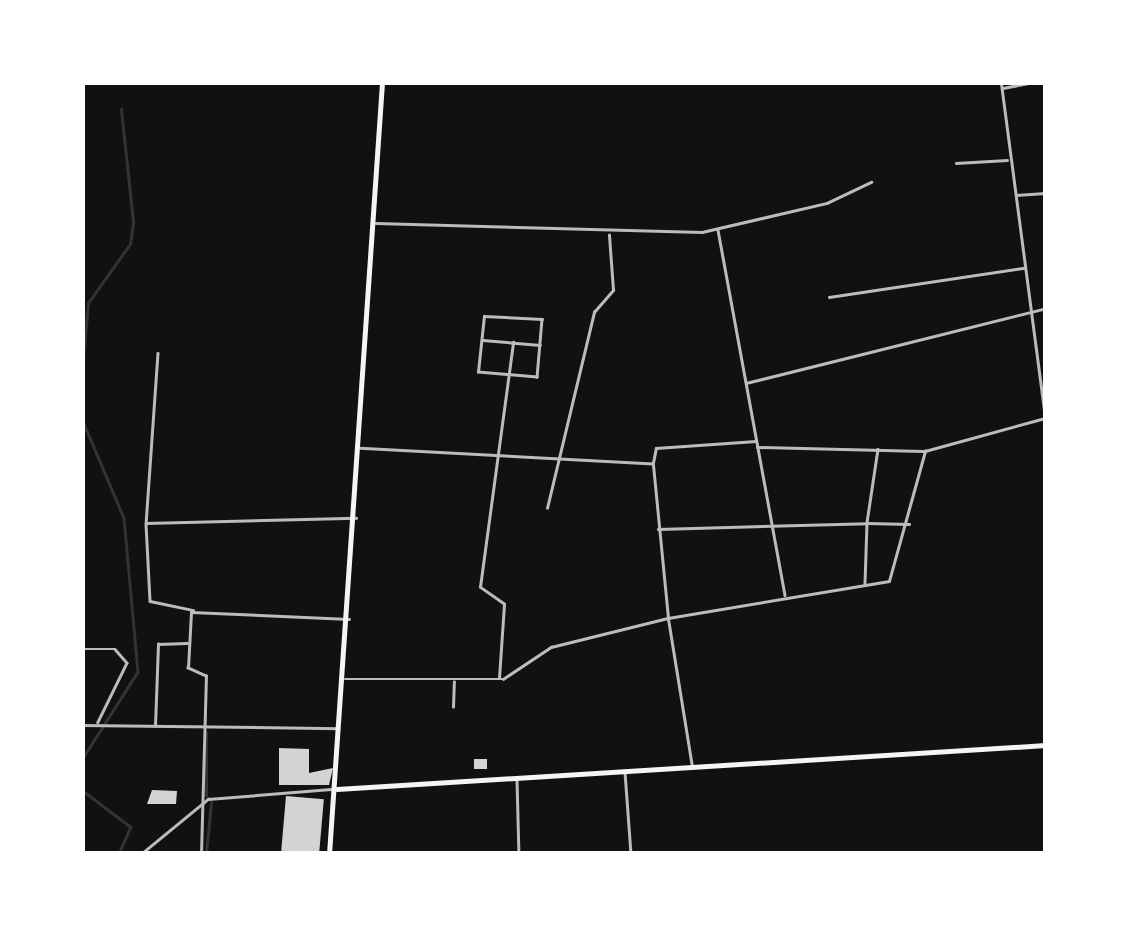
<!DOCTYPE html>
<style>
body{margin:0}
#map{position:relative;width:1128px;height:936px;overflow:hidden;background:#111;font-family:Mulish,sans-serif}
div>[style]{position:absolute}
.stream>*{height:2.5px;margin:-1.25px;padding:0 1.25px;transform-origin:1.25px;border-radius:1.25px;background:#333}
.building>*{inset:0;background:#d3d3d3;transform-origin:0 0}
.minor>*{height:2.5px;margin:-1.25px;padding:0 1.25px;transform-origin:1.25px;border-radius:1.25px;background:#bcbcbc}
.trunk>*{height:5px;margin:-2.5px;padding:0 2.5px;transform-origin:2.5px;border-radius:2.5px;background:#f5f5f5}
span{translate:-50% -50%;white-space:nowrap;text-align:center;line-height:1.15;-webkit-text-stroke:9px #fff;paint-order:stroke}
.frame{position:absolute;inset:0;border:85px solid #fff;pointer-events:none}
</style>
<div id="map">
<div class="stream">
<div style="left:82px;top:371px;width:68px;rotate:-85deg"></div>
<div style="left:88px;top:303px;width:72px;rotate:-54.6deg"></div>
<div style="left:130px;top:244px;width:22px;rotate:-82deg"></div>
<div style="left:133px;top:222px;width:113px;rotate:-96.1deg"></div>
<div style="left:82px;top:419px;width:108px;rotate:67deg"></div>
<div style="left:124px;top:518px;width:155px;rotate:84.8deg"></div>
<div style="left:138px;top:672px;width:104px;rotate:122.5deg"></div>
<div style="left:82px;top:790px;width:61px;rotate:37.1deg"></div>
<div style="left:131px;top:827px;width:30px;rotate:114deg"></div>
<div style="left:206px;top:796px;width:63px;rotate:-90deg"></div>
<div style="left:206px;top:854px;width:52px;rotate:-84.5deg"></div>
</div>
<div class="building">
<div style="clip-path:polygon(279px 748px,309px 749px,309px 773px,333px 768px,329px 785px,279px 785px)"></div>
<div style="left:474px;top:759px;width:13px;height:10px"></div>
<div style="clip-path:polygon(152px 790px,177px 791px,176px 804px,147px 804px)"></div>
<div style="left:286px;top:796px;width:38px;height:55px;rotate:5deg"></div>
</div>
<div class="minor">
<div style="left:1045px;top:82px;width:5px;rotate:79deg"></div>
<div style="left:1003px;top:88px;width:32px;rotate:-11deg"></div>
<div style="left:956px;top:163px;width:51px;rotate:-3.4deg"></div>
<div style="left:1016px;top:195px;width:29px;rotate:-4deg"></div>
<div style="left:1045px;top:193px;width:78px;rotate:-89.3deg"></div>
<div style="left:376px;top:223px;width:326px;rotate:1.6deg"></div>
<div style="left:702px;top:232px;width:128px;rotate:-13.1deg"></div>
<div style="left:827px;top:203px;width:49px;rotate:-25.5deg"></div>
<div style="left:718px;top:230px;width:371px;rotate:79.6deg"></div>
<div style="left:829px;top:297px;width:197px;rotate:-8.5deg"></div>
<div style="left:484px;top:316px;width:58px;rotate:3deg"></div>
<div style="left:542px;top:319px;width:58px;rotate:94.9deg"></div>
<div style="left:537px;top:377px;width:59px;rotate:-175.2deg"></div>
<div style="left:478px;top:372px;width:56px;rotate:-83.9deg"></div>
<div style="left:483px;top:340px;width:57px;rotate:5deg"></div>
<div style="left:158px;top:353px;width:170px;rotate:94deg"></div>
<div style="left:146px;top:523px;width:210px;rotate:-1.4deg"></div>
<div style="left:746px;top:383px;width:309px;rotate:-14deg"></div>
<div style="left:1045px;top:419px;width:14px;rotate:86deg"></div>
<div style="left:757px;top:447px;width:166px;rotate:1.4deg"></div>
<div style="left:878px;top:449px;width:75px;rotate:98.5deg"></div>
<div style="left:867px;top:523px;width:42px;rotate:1.4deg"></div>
<div style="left:653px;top:463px;width:15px;rotate:-79deg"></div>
<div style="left:656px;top:448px;width:100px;rotate:-4deg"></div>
<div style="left:547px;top:508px;width:202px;rotate:-76.5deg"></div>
<div style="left:594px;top:312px;width:29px;rotate:-49deg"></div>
<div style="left:613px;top:290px;width:55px;rotate:-94.2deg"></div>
<div style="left:146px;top:524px;width:77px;rotate:87deg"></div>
<div style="left:150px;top:601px;width:44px;rotate:11.8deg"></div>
<div style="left:658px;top:529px;width:209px;rotate:-1.6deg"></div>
<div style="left:867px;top:523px;width:61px;rotate:91.9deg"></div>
<div style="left:82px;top:649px;width:33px"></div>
<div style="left:115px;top:649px;width:18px;rotate:49deg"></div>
<div style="left:127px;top:663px;width:66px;rotate:116.2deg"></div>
<div style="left:499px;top:678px;width:74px;rotate:-86.1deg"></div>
<div style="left:504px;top:604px;width:29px;rotate:-145deg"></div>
<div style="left:480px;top:587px;width:247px;rotate:-82.3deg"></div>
<div style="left:345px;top:679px;width:158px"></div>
<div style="left:503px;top:679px;width:58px;rotate:-33.7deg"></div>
<div style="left:551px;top:647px;width:121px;rotate:-13.9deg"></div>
<div style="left:668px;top:618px;width:155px;rotate:-95.6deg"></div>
<div style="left:653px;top:464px;width:293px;rotate:-176.9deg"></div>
<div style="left:453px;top:707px;width:25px;rotate:-88deg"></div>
<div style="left:82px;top:725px;width:256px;rotate:0.7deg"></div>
<div style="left:155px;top:726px;width:82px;rotate:-87.9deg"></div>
<div style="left:158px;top:644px;width:29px;rotate:-2deg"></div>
<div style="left:692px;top:767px;width:151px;rotate:-99.2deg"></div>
<div style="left:668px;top:618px;width:224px;rotate:-9.5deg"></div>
<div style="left:889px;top:581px;width:135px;rotate:-74.5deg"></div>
<div style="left:925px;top:451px;width:124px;rotate:-15.4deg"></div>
<div style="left:1045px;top:418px;width:339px;rotate:-97.5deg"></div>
<div style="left:625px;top:772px;width:82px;rotate:85.8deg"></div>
<div style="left:517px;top:780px;width:74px;rotate:88.5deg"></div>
<div style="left:141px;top:854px;width:87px;rotate:-39.4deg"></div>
<div style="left:208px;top:799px;width:123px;rotate:-4.6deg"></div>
<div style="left:201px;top:854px;width:178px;rotate:-88.4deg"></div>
<div style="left:206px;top:676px;width:20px;rotate:-156deg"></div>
<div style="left:188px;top:668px;width:56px;rotate:-86.9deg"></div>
<div style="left:191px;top:612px;width:158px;rotate:2.5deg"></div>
</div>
<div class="trunk">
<div style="left:337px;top:789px;width:710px;rotate:-3.55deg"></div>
<div style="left:329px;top:854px;width:774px;rotate:-86.07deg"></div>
</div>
<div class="frame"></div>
</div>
